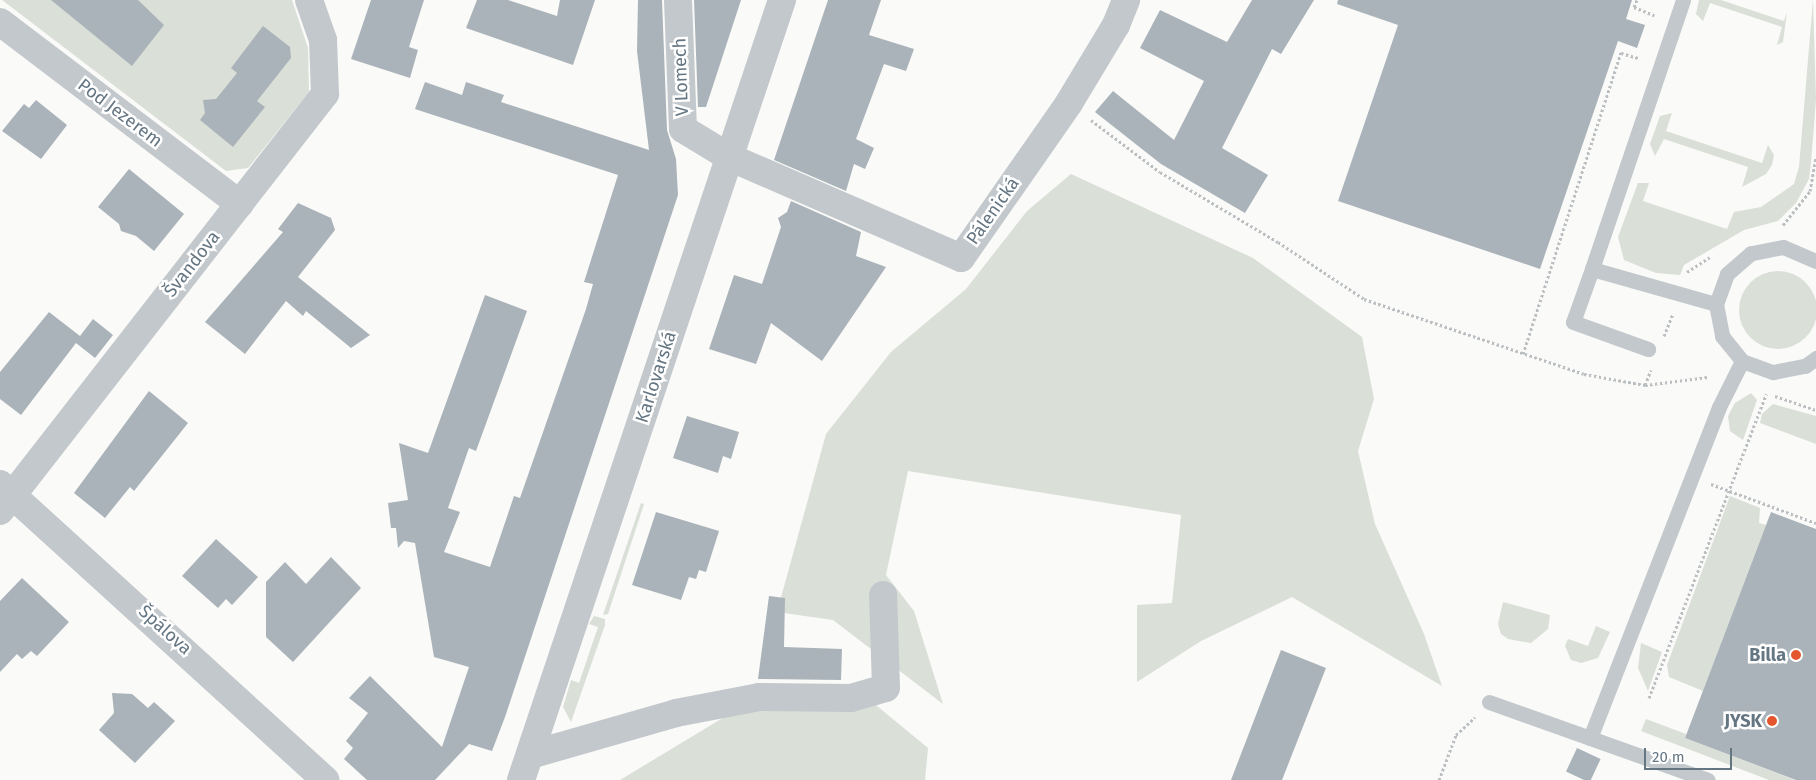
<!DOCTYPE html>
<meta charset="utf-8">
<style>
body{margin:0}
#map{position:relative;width:1816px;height:780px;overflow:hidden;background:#fafaf8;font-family:"Fira Sans",sans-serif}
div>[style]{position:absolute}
.green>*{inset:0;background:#dadfd7}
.round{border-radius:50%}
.building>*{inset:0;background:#aab3b9;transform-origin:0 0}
.path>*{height:3px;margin-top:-1.5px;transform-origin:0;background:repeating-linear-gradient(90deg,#bbbfc2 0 2.5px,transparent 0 5px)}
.service>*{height:15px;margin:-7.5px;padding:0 7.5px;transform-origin:7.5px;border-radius:7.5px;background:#c3c8cc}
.minor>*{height:28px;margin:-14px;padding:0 14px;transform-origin:14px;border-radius:14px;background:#c3c8cc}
.dots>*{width:14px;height:14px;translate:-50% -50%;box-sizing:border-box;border:2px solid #fff;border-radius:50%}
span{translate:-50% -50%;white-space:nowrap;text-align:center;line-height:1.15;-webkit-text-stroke:5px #fff;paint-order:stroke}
.street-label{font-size:18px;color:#657683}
.poi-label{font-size:18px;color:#657683;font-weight:700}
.right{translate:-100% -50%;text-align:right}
.scale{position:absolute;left:1644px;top:748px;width:88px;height:22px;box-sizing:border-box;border:2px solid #657683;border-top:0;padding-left:6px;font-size:15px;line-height:18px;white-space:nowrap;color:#657683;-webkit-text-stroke:4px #fff;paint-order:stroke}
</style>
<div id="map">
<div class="green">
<div style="clip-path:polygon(2px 0,292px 0,308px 48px,309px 92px,248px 168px,226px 171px)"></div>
<div style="clip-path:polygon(1699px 0,1721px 0,1784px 21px,1787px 12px,1783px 42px,1777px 45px,1782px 27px,1710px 3px,1703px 21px,1696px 14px)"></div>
<div style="clip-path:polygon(1813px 0,1816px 99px,1811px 163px,1809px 179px,1796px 203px,1778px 221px,1744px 230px,1684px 265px,1680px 275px,1656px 273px,1624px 260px,1618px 237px,1638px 183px,1649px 183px,1643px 201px,1727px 229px,1734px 212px,1761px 207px,1794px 184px,1799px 167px)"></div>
<div style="clip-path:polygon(1672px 113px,1666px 131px,1762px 163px,1768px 145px,1774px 155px,1772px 165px,1766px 174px,1742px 187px,1748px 167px,1664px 139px,1655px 156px,1650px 144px,1660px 116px)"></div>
<div style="clip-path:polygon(1071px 174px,1253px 258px,1362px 337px,1374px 399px,1358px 451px,1375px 524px,1424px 634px,1442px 686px,1292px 597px,1201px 641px,1137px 682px,1137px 605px,1172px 603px,1181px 515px,908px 471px,886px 575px,914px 611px,943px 704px,833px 620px,777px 612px,826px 434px,891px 352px,966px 289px,1027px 211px)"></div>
<div class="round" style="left:1739px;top:271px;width:78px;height:78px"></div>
<div style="clip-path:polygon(1751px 393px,1757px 400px,1743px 440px,1730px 431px,1728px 416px,1735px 403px)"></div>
<div style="clip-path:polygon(1773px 404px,1816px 416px,1816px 444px,1760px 423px,1762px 414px)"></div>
<div style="clip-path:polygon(1730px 496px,1760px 508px,1759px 523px,1766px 525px,1703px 691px,1669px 677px,1667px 665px)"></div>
<div style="clip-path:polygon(641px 503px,644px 504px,608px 614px,603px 615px)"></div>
<div style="clip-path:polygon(1503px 602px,1550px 615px,1548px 629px,1531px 643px,1508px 639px,1501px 634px,1498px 624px)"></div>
<div style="clip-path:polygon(594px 616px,605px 619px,605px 625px,571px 722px,563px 707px,571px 680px,579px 683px,598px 627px,589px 624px)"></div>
<div style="clip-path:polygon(1596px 626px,1610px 632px,1598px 658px,1581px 663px,1571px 660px,1565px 646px,1568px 639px,1588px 646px)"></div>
<div style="clip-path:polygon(1641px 643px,1662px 652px,1648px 691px,1638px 668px)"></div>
<div style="clip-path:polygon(871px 701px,928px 748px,925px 780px,620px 780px,736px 710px)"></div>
<div style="clip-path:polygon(1646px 719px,1686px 734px,1685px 738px,1795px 780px,1769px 780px,1641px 731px)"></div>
</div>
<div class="building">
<div style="clip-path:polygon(51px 0,138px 0,164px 25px,132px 66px)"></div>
<div style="clip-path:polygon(371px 0,424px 0,409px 47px,418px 50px,410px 78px,351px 59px)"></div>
<div style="clip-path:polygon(477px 0,508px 0,557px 16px,560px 0,595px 0,573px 65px,466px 28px)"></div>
<div style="clip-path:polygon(638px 0,662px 0,667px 130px,676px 159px,678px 195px,505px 717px,492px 751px,469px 744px,435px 780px,367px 780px,344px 759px,353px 748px,346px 741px,368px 713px,349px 698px,370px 676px,442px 747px,469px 667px,434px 657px,415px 543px,404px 541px,398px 548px,396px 528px,391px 528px,388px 503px,408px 500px,399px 443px,428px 453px,485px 295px,527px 311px,476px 451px,469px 448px,448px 508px,460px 512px,444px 552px,490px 567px,514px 496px,520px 498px,586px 309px,593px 284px,584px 282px,618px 175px,415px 109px,425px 82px,462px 95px,466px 82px,504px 95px,501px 102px,649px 150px,637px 51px)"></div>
<div style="clip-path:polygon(694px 0,741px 0,706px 107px,698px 107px)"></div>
<div style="clip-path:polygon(828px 0,881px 0,869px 35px,914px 49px,906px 71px,884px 64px,856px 139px,874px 148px,865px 169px,854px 164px,846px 191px,774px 160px)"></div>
<div style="clip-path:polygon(1252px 0,1314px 0,1281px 54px,1272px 49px,1222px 148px,1268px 175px,1245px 213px,1161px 164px,1095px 112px,1113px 91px,1174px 140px,1204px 81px,1140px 48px,1160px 10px,1227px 42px)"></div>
<div style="clip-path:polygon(1338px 0,1632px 0,1626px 19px,1645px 25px,1637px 48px,1618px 41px,1540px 269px,1338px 201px,1398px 25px,1337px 4px)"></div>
<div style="clip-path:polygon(263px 26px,290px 47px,291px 58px,257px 101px,265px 107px,233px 147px,200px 120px,205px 113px,203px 100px,216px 99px,237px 73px,231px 68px)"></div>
<div style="clip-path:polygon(36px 100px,67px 125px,41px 159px,2px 131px,24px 104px,29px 108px)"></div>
<div style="clip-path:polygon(129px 169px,184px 214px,154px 251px,136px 236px,121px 231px,119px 224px,98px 207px)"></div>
<div style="clip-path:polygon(791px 201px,861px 232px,856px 256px,886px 267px,822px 361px,771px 323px,756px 364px,709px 349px,734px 275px,762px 284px,781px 227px,778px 218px,787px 212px)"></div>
<div style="clip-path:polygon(298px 203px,331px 218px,335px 230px,298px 277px,370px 335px,351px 348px,306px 311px,303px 316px,286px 301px,245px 354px,205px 322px,283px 232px,278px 229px)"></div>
<div style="clip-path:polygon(49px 312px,80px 336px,93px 319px,113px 335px,95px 358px,76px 343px,21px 415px,0 399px,0 372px)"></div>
<div style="clip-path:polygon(149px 391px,188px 423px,134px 491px,130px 487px,105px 518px,74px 493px)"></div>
<div style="clip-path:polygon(687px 416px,739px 432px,731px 459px,723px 456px,718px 473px,673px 458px)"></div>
<div style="clip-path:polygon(656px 512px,719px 531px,706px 572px,699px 570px,696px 579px,689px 577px,681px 600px,632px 585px)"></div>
<div style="clip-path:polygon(1771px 512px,1816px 529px,1816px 780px,1796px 780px,1685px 738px)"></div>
<div style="clip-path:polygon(216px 539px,258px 577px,232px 605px,226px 599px,218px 608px,182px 576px)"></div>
<div style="clip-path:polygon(331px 557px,361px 588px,293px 662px,266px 637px,266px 582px,285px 562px,306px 584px)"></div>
<div style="clip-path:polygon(22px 578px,69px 622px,37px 656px,31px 651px,22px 659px,17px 654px,0 672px,0 601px)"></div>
<div style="clip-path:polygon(769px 596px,785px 598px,784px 647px,842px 649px,841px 680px,758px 679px)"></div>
<div style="clip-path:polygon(1281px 650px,1326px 668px,1282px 780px,1231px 780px)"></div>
<div style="clip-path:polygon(112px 693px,132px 694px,148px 708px,154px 702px,175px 721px,135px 763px,99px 730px,114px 713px)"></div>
<div style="left:1577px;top:748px;width:26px;height:26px;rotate:25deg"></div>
</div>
<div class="path">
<div style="left:1637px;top:0;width:8px;rotate:113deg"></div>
<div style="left:1634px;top:7px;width:22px;rotate:22deg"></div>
<div style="left:1091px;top:120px;width:86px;rotate:37deg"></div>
<div style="left:1160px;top:172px;width:137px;rotate:30.7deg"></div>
<div style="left:1278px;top:242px;width:103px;rotate:33.5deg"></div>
<div style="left:1364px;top:299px;width:232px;rotate:18.8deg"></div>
<div style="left:1584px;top:374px;width:62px;rotate:10.2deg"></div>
<div style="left:1645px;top:385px;width:64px;rotate:-7.1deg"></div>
<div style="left:1783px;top:225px;width:43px;rotate:-51.5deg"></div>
<div style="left:1810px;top:191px;width:34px;rotate:-80deg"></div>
<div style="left:1687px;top:272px;width:27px;rotate:-33deg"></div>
<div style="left:1664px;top:336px;width:24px;rotate:-68deg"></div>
<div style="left:1523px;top:354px;width:317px;rotate:-72deg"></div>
<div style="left:1621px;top:53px;width:19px;rotate:16deg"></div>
<div style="left:1645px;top:385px;width:16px;rotate:-68deg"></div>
<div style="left:1775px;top:396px;width:43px;rotate:18.9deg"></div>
<div style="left:1711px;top:484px;width:112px;rotate:20.4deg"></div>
<div style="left:1649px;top:698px;width:326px;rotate:-68.9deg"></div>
<div style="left:1439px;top:780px;width:48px;rotate:-69.3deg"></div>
<div style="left:1456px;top:735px;width:26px;rotate:-43deg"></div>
</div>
<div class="service">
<div style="left:1683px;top:0;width:284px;rotate:108.7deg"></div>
<div style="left:1592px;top:269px;width:129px;rotate:15.8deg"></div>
<div style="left:1816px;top:261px;width:36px;rotate:-157deg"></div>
<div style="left:1783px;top:247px;width:33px;rotate:169deg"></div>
<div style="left:1751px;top:253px;width:32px;rotate:139deg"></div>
<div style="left:1727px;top:274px;width:32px;rotate:110deg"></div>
<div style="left:1716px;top:304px;width:33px;rotate:79deg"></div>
<div style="left:1722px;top:336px;width:32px;rotate:51deg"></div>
<div style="left:1742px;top:361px;width:33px;rotate:20deg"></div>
<div style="left:1773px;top:372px;width:33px;rotate:-11deg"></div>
<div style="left:1805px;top:366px;width:14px;rotate:-36deg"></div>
<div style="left:1592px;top:269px;width:56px;rotate:109.7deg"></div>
<div style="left:1573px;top:322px;width:80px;rotate:19.8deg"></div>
<div style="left:1489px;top:702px;width:232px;rotate:19.6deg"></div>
<div style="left:1590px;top:738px;width:355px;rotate:-68.7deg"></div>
<div style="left:1719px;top:407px;width:51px;rotate:-63.4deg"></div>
</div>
<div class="minor">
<div style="left:678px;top:0;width:129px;rotate:87.8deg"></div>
<div style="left:683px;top:129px;width:54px;rotate:31.3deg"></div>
<div style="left:729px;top:157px;width:253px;rotate:23.5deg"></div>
<div style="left:961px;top:258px;width:189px;rotate:-55.1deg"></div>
<div style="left:1069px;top:103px;width:91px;rotate:-58.9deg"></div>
<div style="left:1116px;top:25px;width:27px;rotate:-68deg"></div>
<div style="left:0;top:22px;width:301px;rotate:37.2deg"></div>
<div style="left:0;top:484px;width:440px;rotate:42.3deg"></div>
<div style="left:0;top:511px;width:529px;rotate:-52.07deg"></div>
<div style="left:325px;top:94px;width:54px;rotate:-92.1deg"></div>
<div style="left:323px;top:40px;width:42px;rotate:-109.3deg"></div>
<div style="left:530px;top:755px;width:152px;rotate:-16deg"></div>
<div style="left:676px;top:713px;width:85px;rotate:-10.9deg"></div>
<div style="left:759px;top:697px;width:92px;rotate:0.6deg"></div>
<div style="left:851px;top:698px;width:36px;rotate:-16deg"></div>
<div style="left:886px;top:688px;width:93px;rotate:-91.8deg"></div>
<div style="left:521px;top:780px;width:823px;rotate:-71.5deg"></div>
</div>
<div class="dots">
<div style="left:1796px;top:655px;background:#e4572e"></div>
<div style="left:1772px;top:721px;background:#e4572e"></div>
</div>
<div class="street-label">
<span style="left:681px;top:77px;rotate:-92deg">V Lomech</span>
<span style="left:120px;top:113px;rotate:37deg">Pod Jezerem</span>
<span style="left:993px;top:211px;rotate:-55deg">Pálenická</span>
<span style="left:192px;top:264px;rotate:-52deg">Švandova</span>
<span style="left:656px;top:377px;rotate:-72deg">Karlovarská</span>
<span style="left:165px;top:630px;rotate:42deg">Špálova</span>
</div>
<div class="poi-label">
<span class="right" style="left:1786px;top:655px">Billa</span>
<span class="right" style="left:1762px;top:721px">JYSK</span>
</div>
<div class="scale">20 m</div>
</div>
